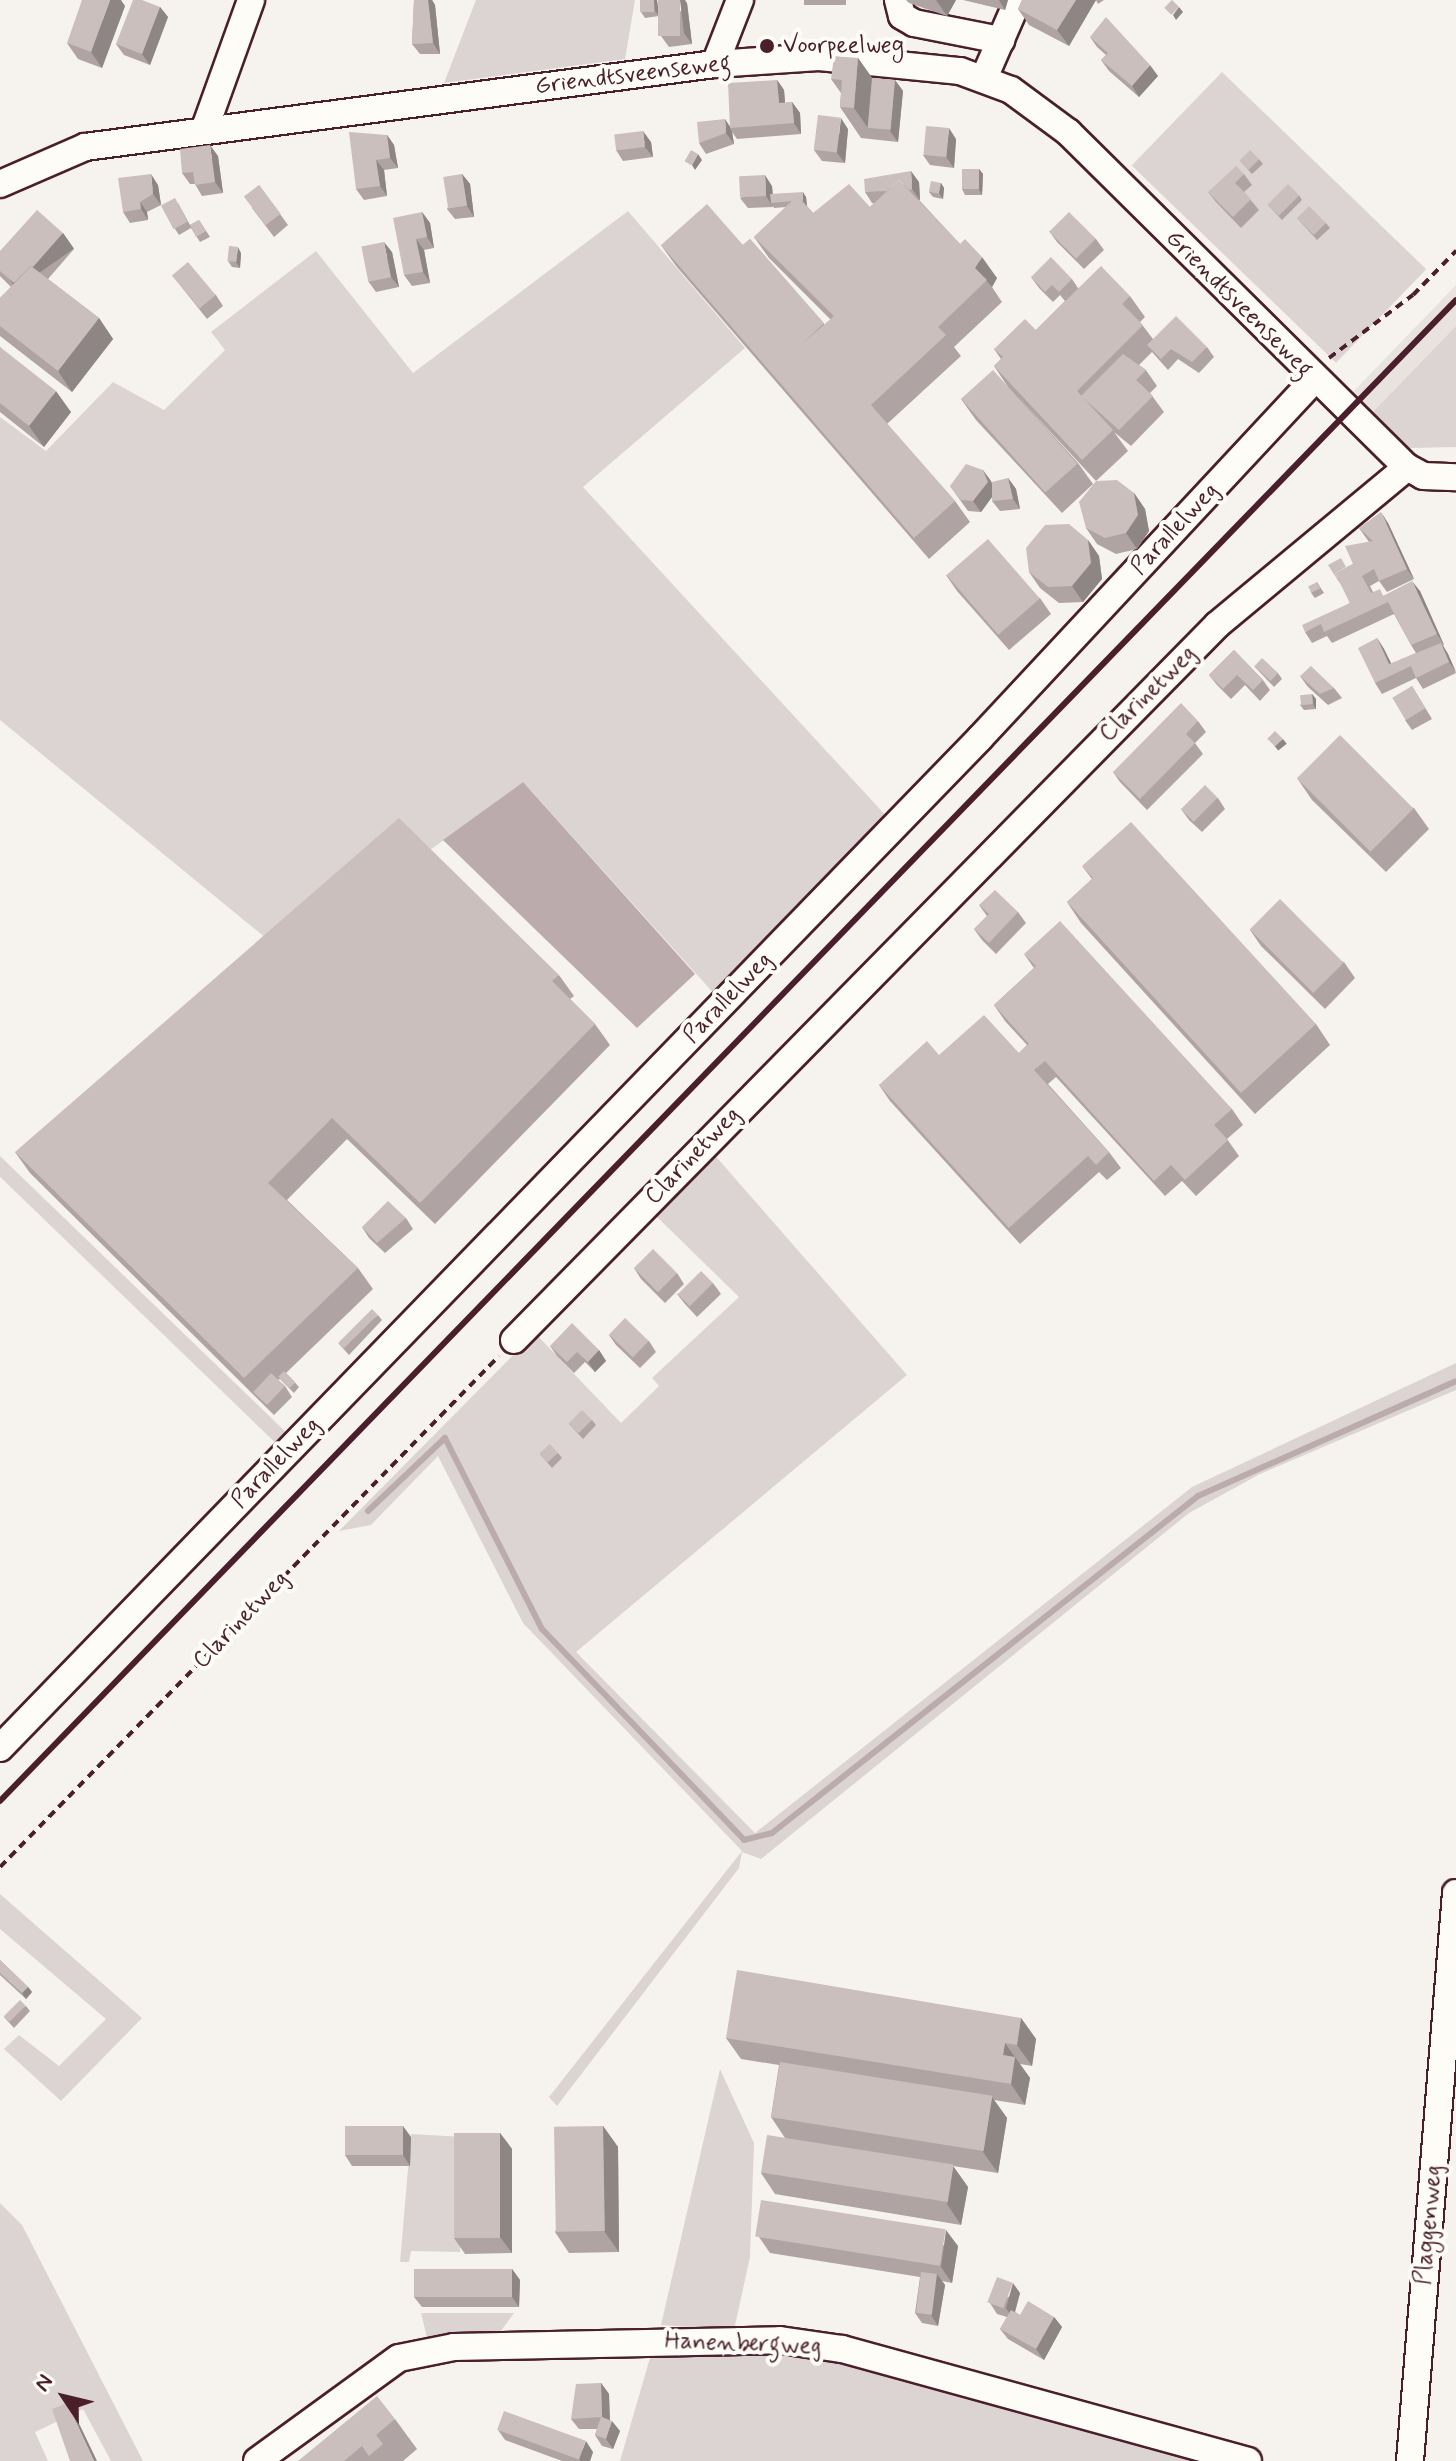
<!DOCTYPE html>
<style>
body{margin:0}
#map{position:relative;width:1456px;height:2461px;overflow:hidden;background:#f6f3ef;font-family:Mynerve,sans-serif}
div>[style]{position:absolute}
.built>*{inset:0;background:#e9e3e0}
.green>*{inset:0;background:#dcd4d2;transform-origin:0 0}
.water>*{inset:0;background:#bbabac}
.stream>*{height:6px;margin:-3px;padding:0 3px;transform-origin:3px;border-radius:3px;background:#bbabac}
.path>*{height:4px;margin-top:-2px;transform-origin:0;background:repeating-linear-gradient(90deg,#4a1f2b 0 8px,transparent 0 14px)}
.roads{filter:drop-shadow(2px 0 #4a1f2b) drop-shadow(-2px 0 #4a1f2b) drop-shadow(0 2px #4a1f2b) drop-shadow(0 -2px #4a1f2b)}
.minor>*{height:26px;margin:-13px;padding:0 13px;transform-origin:13px;border-radius:13px;background:#fdfcf7}
.rail>*{height:6px;margin:-3px;padding:0 3px;transform-origin:3px;border-radius:3px;background:#4a1f2b}
.wall>*{inset:0;background:#afa4a3;transform-origin:0 0}
.shaded-wall>*{inset:0;background:#8e8685;transform-origin:0 0}
.building>*{inset:0;background:#cbbfbe;transform-origin:0 0}
.dots>*{width:22px;height:22px;translate:-50% -50%;box-sizing:border-box;border:4px solid #fdfcf7;border-radius:50%}
span{translate:-50% -50%;white-space:nowrap;text-align:center;line-height:1.15;-webkit-text-stroke:8px #fdfcf7;paint-order:stroke}
.poi-label{font-size:24px;color:#4a1f2b}
.left{translate:0 -50%;text-align:left}
.street-label{font-size:24px;color:#4a1f2b}
.north{position:absolute;left:24px;top:2357px;width:80px;height:80px;-webkit-text-stroke:6px #fdfcf7;paint-order:stroke;rotate:305deg;font-size:22px;font-weight:700;line-height:32px;text-align:center;color:#4a1f2b}
.north::after{content:'';display:block;margin:auto;width:28px;height:36px;background:#4a1f2b;clip-path:polygon(50% 0,100% 100%,50% 72%,0 100%)}
</style>
<div id="map">
<div class="built">
<div style="clip-path:polygon(1456px 285px,1456px 326px,1366px 419px,1350px 395px)"></div>
</div>
<div class="green">
<div style="clip-path:polygon(476px 0,635px 0,625px 59px,444px 83px)"></div>
<div style="left:1222px;top:72px;width:284px;height:130px;rotate:44deg"></div>
<div style="clip-path:polygon(628px 211px,745px 348px,583px 487px,889px 819px,718px 998px,523px 782px,426px 853px,272px 943px,0 720px,0 417px,46px 451px,113px 382px,164px 410px,225px 350px,211px 332px,316px 251px,413px 373px)"></div>
<div style="clip-path:polygon(1456px 326px,1456px 447px,1410px 448px,1366px 419px)"></div>
<div style="clip-path:polygon(712px 1152px,907px 1375px,576px 1652px,755px 1833px,1192px 1487px,1456px 1363px,1456px 1390px,1260px 1474px,1189px 1513px,761px 1859px,742px 1852px,739px 1868px,557px 2106px,549px 2097px,742px 1851px,523px 1623px,438px 1456px,371px 1525px,339px 1531px,535px 1333px,621px 1423px,659px 1386px,652px 1378px,739px 1297px,653px 1213px)"></div>
<div style="left:0;top:1156px;width:408px;height:15px;rotate:44deg"></div>
<div style="clip-path:polygon(0 1894px,142px 2018px,61px 2101px,4px 2049px,19px 2035px,59px 2066px,106px 2019px,0 1929px)"></div>
<div style="clip-path:polygon(720px 2069px,754px 2143px,750px 2257px,734px 2330px,661px 2325px)"></div>
<div style="clip-path:polygon(411px 2134px,464px 2137px,460px 2252px,411px 2251px,409px 2262px,400px 2262px)"></div>
<div style="clip-path:polygon(0 2203px,22px 2225px,143px 2461px,111px 2461px,83px 2409px,35px 2432px,48px 2461px,0 2461px)"></div>
<div style="clip-path:polygon(421px 2313px,514px 2313px,498px 2335px,428px 2342px)"></div>
<div style="clip-path:polygon(652px 2351px,766px 2352px,863px 2364px,1210px 2461px,620px 2461px)"></div>
</div>
<div class="water">
<div style="clip-path:polygon(523px 782px,695px 974px,637px 1028px,443px 840px)"></div>
</div>
<div class="stream">
<div style="left:368px;top:1511px;width:106px;rotate:-43.5deg"></div>
<div style="left:445px;top:1438px;width:214px;rotate:63.1deg"></div>
<div style="left:542px;top:1629px;width:292px;rotate:46.2deg"></div>
<div style="left:744px;top:1840px;width:29px;rotate:-14deg"></div>
<div style="left:772px;top:1833px;width:543px;rotate:-38.35deg"></div>
<div style="left:1198px;top:1496px;width:282px;rotate:-24deg"></div>
</div>
<div class="path">
<div style="left:1329px;top:358px;width:105px;rotate:-36.9deg"></div>
<div style="left:1413px;top:295px;width:62px;rotate:-45.7deg"></div>
<div style="left:0;top:1867px;width:714px;rotate:-45.68deg"></div>
</div>
<div class="roads">
<div class="minor">
<div style="left:898px;top:0;width:16px;rotate:76deg"></div>
<div style="left:902px;top:16px;width:14px;rotate:30deg"></div>
<div style="left:914px;top:23px;width:89px;rotate:11.1deg"></div>
<div style="left:715px;top:64px;width:69px;rotate:-68.7deg"></div>
<div style="left:984px;top:78px;width:85px;rotate:-66.4deg"></div>
<div style="left:205px;top:128px;width:136px;rotate:-70.2deg"></div>
<div style="left:0;top:184px;width:93px;rotate:-23.5deg"></div>
<div style="left:85px;top:147px;width:635px;rotate:-7.51deg"></div>
<div style="left:715px;top:64px;width:104px;rotate:-3.9deg"></div>
<div style="left:819px;top:57px;width:142px;rotate:5.7deg"></div>
<div style="left:960px;top:71px;width:54px;rotate:20.4deg"></div>
<div style="left:1011px;top:90px;width:71px;rotate:36.4deg"></div>
<div style="left:1068px;top:132px;width:477px;rotate:44.7deg"></div>
<div style="left:1407px;top:467px;width:18px;rotate:29deg"></div>
<div style="left:1423px;top:476px;width:33px;rotate:2deg"></div>
<div style="left:514px;top:1340px;width:1003px;rotate:-45.48deg"></div>
<div style="left:1217px;top:625px;width:247px;rotate:-39.7deg"></div>
<div style="left:0;top:1748px;width:1407px;rotate:-45.86deg"></div>
<div style="left:980px;top:738px;width:490px;rotate:-47deg"></div>
<div style="left:257px;top:2461px;width:175px;rotate:-36deg"></div>
<div style="left:399px;top:2358px;width:56px;rotate:-11.3deg"></div>
<div style="left:454px;top:2347px;width:326px;rotate:-1.2deg"></div>
<div style="left:780px;top:2340px;width:63px;rotate:8.3deg"></div>
<div style="left:842px;top:2349px;width:421px;rotate:15.4deg"></div>
<div style="left:1410px;top:2461px;width:570px;rotate:-85.37deg"></div>
</div>
</div>
<div class="rail">
<div style="left:0;top:1801px;width:2091px;rotate:-45.87deg"></div>
</div>
<div class="wall">
<div style="clip-path:polygon(414px 0,432px 0,435px 5px,440px 54px,420px 54px,412px 44px)"></div>
<div style="clip-path:polygon(640px 0,657px 0,659px 16px,645px 18px,641px 12px)"></div>
<div style="left:804px;top:0;width:42px;height:5px"></div>
<div style="clip-path:polygon(906px 0,956px 0,947px 16px,909px 3px)"></div>
<div style="clip-path:polygon(963px 0,1008px 0,1005px 10px)"></div>
<div style="clip-path:polygon(1022px 0,1104px 0,1098px 4px,1096px 0,1069px 46px,1029px 25px,1018px 9px)"></div>
<div style="clip-path:polygon(687px 3px,692px 44px,669px 47px,661px 36px)"></div>
<div style="clip-path:polygon(125px 6px,102px 68px,78px 59px,67px 43px)"></div>
<div style="clip-path:polygon(160px 7px,168px 17px,150px 65px,124px 55px,116px 44px)"></div>
<div style="clip-path:polygon(1090px 37px,1158px 76px,1139px 97px,1109px 71px,1101px 60px,1106px 55px,1097px 47px)"></div>
<div style="clip-path:polygon(858px 58px,872px 78px,895px 80px,903px 91px,898px 142px,861px 138px,840px 107px,841px 93px,831px 79px)"></div>
<div style="clip-path:polygon(777px 80px,784px 90px,785px 103px,792px 102px,800px 113px,801px 134px,737px 139px,732px 132px,734px 144px,706px 154px,699px 143px,730px 126px)"></div>
<div style="clip-path:polygon(848px 129px,845px 163px,822px 161px,814px 150px)"></div>
<div style="clip-path:polygon(387px 135px,394px 145px,398px 168px,384px 170px,387px 196px,364px 200px,356px 189px)"></div>
<div style="clip-path:polygon(956px 139px,954px 168px,930px 165px,923px 155px)"></div>
<div style="clip-path:polygon(651px 142px,653px 157px,623px 161px,616px 150px)"></div>
<div style="clip-path:polygon(218px 156px,223px 193px,202px 196px,195px 184px,190px 184px,182px 173px)"></div>
<div style="clip-path:polygon(1259px 159px,1263px 164px,1252px 174px,1240px 161px)"></div>
<div style="clip-path:polygon(979px 169px,983px 174px,982px 195px,965px 195px,962px 189px)"></div>
<div style="clip-path:polygon(462px 174px,470px 184px,474px 217px,455px 219px,447px 209px)"></div>
<div style="clip-path:polygon(1244px 174px,1252px 185px,1244px 192px,1259px 210px,1241px 228px,1216px 202px,1208px 192px)"></div>
<div style="clip-path:polygon(919px 182px,920px 200px,919px 200px,960px 244px,997px 278px,992px 287px,1002px 302px,954px 347px,961px 356px,887px 424px,955px 501px,970px 522px,929px 559px,676px 266px,661px 245px,743px 245px,750px 239px,825px 325px,831px 320px,769px 258px,754px 237px,786px 207px,774px 208px,773px 206px,773px 207px,748px 208px,740px 198px,772px 186px,773px 194px,806px 197px,807px 206px,813px 213px,870px 207px,874px 203px,872px 203px,865px 192px)"></div>
<div style="clip-path:polygon(941px 183px,944px 188px,943px 199px,933px 197px,929px 192px)"></div>
<div style="clip-path:polygon(158px 185px,161px 205px,147px 212px,148px 220px,130px 223px,123px 212px)"></div>
<div style="clip-path:polygon(259px 185px,288px 225px,274px 237px,252px 208px)"></div>
<div style="clip-path:polygon(1299px 195px,1302px 200px,1282px 220px,1268px 205px)"></div>
<div style="clip-path:polygon(178px 203px,190px 225px,199px 220px,210px 237px,200px 242px,191px 228px,179px 235px,175px 229px)"></div>
<div style="clip-path:polygon(422px 212px,430px 223px,434px 248px,424px 250px,430px 283px,412px 286px,404px 275px)"></div>
<div style="clip-path:polygon(1297px 218px,1326px 223px,1330px 228px,1317px 240px)"></div>
<div style="clip-path:polygon(1049px 231px,1096px 239px,1104px 250px,1084px 269px,1057px 242px)"></div>
<div style="clip-path:polygon(63px 233px,74px 249px,48px 279px,99px 318px,113px 339px,72px 392px,0 336px,0 298px,11px 287px,0 276px,0 251px)"></div>
<div style="clip-path:polygon(392px 252px,399px 287px,376px 292px,368px 281px)"></div>
<div style="clip-path:polygon(241px 253px,240px 268px,232px 267px,228px 261px)"></div>
<div style="clip-path:polygon(172px 275px,216px 295px,223px 306px,207px 319px)"></div>
<div style="clip-path:polygon(1031px 277px,1072px 279px,1078px 288px,1130px 296px,1145px 317px,1140px 322px,1153px 339px,1207px 347px,1214px 357px,1199px 373px,1178px 359px,1168px 370px,1152px 352px,1139px 365px,1146px 370px,1157px 386px,1150px 393px,1164px 412px,1131px 446px,1114px 432px,1128px 451px,1096px 481px,1016px 395px,1078px 463px,1093px 484px,1134px 493px,1145px 509px,1149px 531px,1137px 549px,1116px 554px,1097px 544px,1086px 528px,1093px 484px,1062px 513px,976px 420px,961px 399px,1008px 387px,994px 366px,1001px 359px,994px 349px,1036px 330px,1065px 301px,1060px 295px,1053px 302px,1039px 288px)"></div>
<div style="clip-path:polygon(0 347px,71px 412px,44px 447px,0 412px)"></div>
<div style="clip-path:polygon(1008px 478px,1016px 489px,1020px 509px,1000px 511px,992px 501px,992px 497px,981px 512px,968px 511px,950px 486px,991px 481px,992px 484px)"></div>
<div style="clip-path:polygon(1388px 523px,1414px 579px,1387px 592px,1379px 581px,1370px 586px,1373px 592px,1384px 596px,1420px 591px,1444px 645px,1443px 645px,1448px 654px,1456px 673px,1423px 689px,1416px 678px,1382px 694px,1375px 683px,1377px 638px,1384px 649px,1391px 664px,1416px 653px,1411px 645px,1394px 614px,1332px 643px,1327px 636px,1312px 643px,1305px 632px,1350px 603px,1341px 584px,1337px 579px,1347px 567px,1353px 564px,1369px 542px,1359px 528px)"></div>
<div style="clip-path:polygon(1088px 540px,1099px 556px,1102px 579px,1083px 602px,1059px 603px,1040px 588px,1029px 572px)"></div>
<div style="clip-path:polygon(946px 575px,1040px 598px,1051px 614px,1009px 650px,957px 591px)"></div>
<div style="clip-path:polygon(1317px 582px,1324px 593px,1315px 598px,1311px 593px)"></div>
<div style="clip-path:polygon(1234px 650px,1263px 680px,1270px 690px,1260px 701px,1245px 685px,1231px 699px,1217px 685px,1209px 675px)"></div>
<div style="clip-path:polygon(1254px 666px,1278px 673px,1282px 679px,1274px 687px)"></div>
<div style="clip-path:polygon(1300px 676px,1334px 688px,1342px 698px,1328px 705px,1308px 687px)"></div>
<div style="clip-path:polygon(1412px 686px,1432px 719px,1412px 730px,1405px 720px)"></div>
<div style="clip-path:polygon(1312px 694px,1316px 699px,1316px 709px,1304px 710px,1300px 705px)"></div>
<div style="clip-path:polygon(1198px 721px,1206px 732px,1195px 743px,1203px 754px,1147px 810px,1120px 782px,1113px 772px)"></div>
<div style="clip-path:polygon(1297px 778px,1414px 808px,1429px 829px,1386px 872px,1312px 800px)"></div>
<div style="clip-path:polygon(1218px 798px,1225px 809px,1202px 832px,1189px 820px,1181px 809px)"></div>
<div style="clip-path:polygon(1082px 866px,1316px 1024px,1330px 1045px,1255px 1114px,1081px 923px,1067px 902px,1092px 879px)"></div>
<div style="clip-path:polygon(979px 905px,1018px 912px,1026px 923px,996px 954px,982px 940px,974px 929px,987px 916px)"></div>
<div style="clip-path:polygon(1250px 930px,1344px 962px,1355px 978px,1325px 1009px,1261px 946px)"></div>
<div style="clip-path:polygon(1024px 954px,1232px 1109px,1243px 1125px,1227px 1139px,1239px 1156px,1196px 1196px,1182px 1181px,1165px 1196px,1056px 1077px,1048px 1084px,1109px 1152px,1121px 1168px,1107px 1180px,1099px 1172px,1020px 1244px,890px 1101px,879px 1085px,939px 1055px,1019px 1053px,1027px 1045px,1005px 1021px,994px 1005px,1034px 968px)"></div>
<div style="clip-path:polygon(559px 975px,574px 996px,570px 999px,595px 1024px,610px 1045px,435px 1224px,347px 1139px,287px 1200px,358px 1268px,373px 1289px,286px 1373px,299px 1387px,294px 1393px,280px 1379px,278px 1380px,285px 1386px,292px 1397px,274px 1415px,30px 1173px,15px 1152px)"></div>
<div style="clip-path:polygon(406px 1218px,413px 1229px,385px 1253px,369px 1238px,362px 1227px)"></div>
<div style="clip-path:polygon(634px 1268px,677px 1273px,684px 1284px,665px 1303px,641px 1279px)"></div>
<div style="clip-path:polygon(713px 1283px,721px 1294px,697px 1317px,685px 1304px,677px 1294px)"></div>
<div style="clip-path:polygon(378px 1315px,382px 1320px,349px 1355px,339px 1344px)"></div>
<div style="clip-path:polygon(609px 1335px,649px 1341px,656px 1352px,640px 1368px,616px 1345px)"></div>
<div style="clip-path:polygon(550px 1346px,599px 1350px,606px 1361px,595px 1372px,585px 1362px,574px 1373px,557px 1356px)"></div>
<div style="clip-path:polygon(592px 1420px,596px 1425px,583px 1439px,569px 1424px)"></div>
<div style="clip-path:polygon(558px 1453px,562px 1458px,552px 1468px,540px 1454px)"></div>
<div style="clip-path:polygon(0 1960px,28px 1987px,32px 1992px,26px 1999px,0 1975px)"></div>
<div style="clip-path:polygon(26px 2006px,30px 2011px,14px 2028px,4px 2017px)"></div>
<div style="clip-path:polygon(1021px 2018px,1036px 2039px,1032px 2066px,1020px 2064px,1030px 2078px,1025px 2105px,994px 2100px,1007px 2118px,998px 2173px,953px 2166px,968px 2187px,961px 2225px,775px 2194px,761px 2173px,785px 2138px,771px 2117px,779px 2065px,741px 2059px,726px 2038px)"></div>
<div style="clip-path:polygon(603px 2126px,618px 2147px,619px 2252px,569px 2253px,555px 2232px)"></div>
<div style="clip-path:polygon(500px 2133px,512px 2149px,512px 2253px,465px 2254px,454px 2238px)"></div>
<div style="clip-path:polygon(411px 2137px,410px 2166px,352px 2166px,345px 2155px)"></div>
<div style="clip-path:polygon(759px 2237px,958px 2246px,952px 2283px,942px 2281px,945px 2285px,938px 2326px,922px 2323px,915px 2313px,920px 2277px,770px 2253px)"></div>
<div style="clip-path:polygon(512px 2269px,520px 2280px,519px 2307px,422px 2307px,414px 2297px)"></div>
<div style="clip-path:polygon(1020px 2293px,1015px 2312px,1020px 2315px,1054px 2317px,1062px 2327px,1044px 2360px,1008px 2339px,1000px 2329px,1007px 2317px,997px 2314px,990px 2303px)"></div>
<div style="clip-path:polygon(601px 2383px,609px 2394px,610px 2420px,620px 2431px,613px 2449px,602px 2446px,595px 2435px,597px 2429px,579px 2429px,571px 2419px)"></div>
<div style="clip-path:polygon(395px 2419px,417px 2449px,403px 2461px,298px 2461px)"></div>
<div style="clip-path:polygon(498px 2430px,593px 2452px,590px 2461px,562px 2461px,505px 2440px)"></div>
</div>
<div class="shaded-wall">
<div style="clip-path:polygon(110px 0,121px 0,125px 6px,102px 68px,91px 52px)"></div>
<div style="clip-path:polygon(428px 0,432px 0,435px 5px,440px 54px,433px 43px)"></div>
<div style="clip-path:polygon(654px 0,657px 0,659px 16px,655px 11px)"></div>
<div style="clip-path:polygon(680px 0,685px 0,687px 3px,692px 44px,684px 33px)"></div>
<div style="clip-path:polygon(936px 0,956px 0,947px 16px)"></div>
<div style="clip-path:polygon(999px 0,1008px 0,1005px 10px)"></div>
<div style="clip-path:polygon(1076px 0,1096px 0,1069px 46px,1057px 30px)"></div>
<div style="clip-path:polygon(160px 7px,168px 17px,150px 65px,142px 54px)"></div>
<div style="clip-path:polygon(1179px 7px,1183px 12px,1176px 20px,1173px 15px)"></div>
<div style="clip-path:polygon(858px 58px,880px 89px,868px 128px,854px 108px)"></div>
<div style="clip-path:polygon(1150px 65px,1158px 76px,1139px 97px,1132px 86px)"></div>
<div style="clip-path:polygon(777px 80px,784px 90px,786px 114px,779px 103px)"></div>
<div style="clip-path:polygon(895px 80px,903px 91px,898px 142px,890px 131px)"></div>
<div style="clip-path:polygon(792px 102px,800px 113px,801px 134px,794px 123px)"></div>
<div style="clip-path:polygon(841px 118px,848px 129px,845px 163px,837px 153px)"></div>
<div style="clip-path:polygon(725px 119px,731px 128px,730px 128px,732px 132px,734px 144px,726px 133px)"></div>
<div style="clip-path:polygon(949px 128px,956px 139px,954px 168px,946px 157px)"></div>
<div style="clip-path:polygon(643px 131px,651px 142px,653px 157px,645px 147px)"></div>
<div style="clip-path:polygon(387px 135px,394px 145px,398px 168px,390px 158px)"></div>
<div style="clip-path:polygon(210px 145px,218px 156px,223px 193px,215px 182px)"></div>
<div style="clip-path:polygon(698px 154px,702px 160px,695px 170px,692px 165px)"></div>
<div style="clip-path:polygon(376px 160px,384px 170px,387px 196px,380px 186px)"></div>
<div style="clip-path:polygon(979px 169px,983px 174px,982px 195px,979px 190px)"></div>
<div style="clip-path:polygon(911px 171px,919px 182px,920px 200px,912px 189px)"></div>
<div style="clip-path:polygon(151px 174px,158px 185px,161px 205px,153px 194px)"></div>
<div style="clip-path:polygon(462px 174px,470px 184px,474px 217px,467px 206px)"></div>
<div style="clip-path:polygon(765px 175px,772px 186px,773px 202px,771px 203px,773px 207px,766px 196px)"></div>
<div style="clip-path:polygon(941px 183px,944px 188px,943px 199px,939px 193px)"></div>
<div style="clip-path:polygon(803px 192px,806px 197px,807px 206px,803px 201px)"></div>
<div style="clip-path:polygon(140px 202px,147px 212px,148px 220px,141px 209px)"></div>
<div style="clip-path:polygon(422px 212px,430px 223px,434px 248px,427px 237px)"></div>
<div style="left:63px;top:233px;width:19px;height:70px;rotate:55deg"></div>
<div style="clip-path:polygon(416px 239px,424px 250px,430px 283px,423px 272px)"></div>
<div style="clip-path:polygon(384px 242px,392px 252px,399px 287px,391px 277px)"></div>
<div style="clip-path:polygon(238px 247px,241px 253px,240px 268px,236px 262px)"></div>
<div style="clip-path:polygon(982px 257px,997px 278px,992px 287px,975px 268px)"></div>
<div style="clip-path:polygon(99px 318px,113px 339px,72px 392px,58px 371px)"></div>
<div style="clip-path:polygon(56px 391px,71px 412px,44px 447px,29px 426px)"></div>
<div style="clip-path:polygon(983px 470px,991px 481px,995px 493px,981px 512px,973px 501px)"></div>
<div style="clip-path:polygon(1008px 478px,1016px 489px,1020px 509px,1013px 499px)"></div>
<div style="clip-path:polygon(1134px 493px,1145px 509px,1149px 531px,1137px 549px,1126px 533px)"></div>
<div style="clip-path:polygon(1381px 512px,1388px 523px,1414px 579px,1407px 569px)"></div>
<div style="clip-path:polygon(1088px 540px,1099px 556px,1102px 579px,1083px 602px,1072px 586px)"></div>
<div style="clip-path:polygon(1412px 581px,1420px 591px,1444px 645px,1437px 634px)"></div>
<div style="clip-path:polygon(1377px 638px,1384px 649px,1397px 675px,1389px 664px)"></div>
<div style="clip-path:polygon(1441px 643px,1448px 654px,1456px 672px,1449px 662px)"></div>
<div style="clip-path:polygon(1312px 694px,1316px 699px,1316px 709px,1313px 704px)"></div>
<div style="left:1283px;top:739px;width:6px;height:11px;rotate:51deg"></div>
<div style="clip-path:polygon(599px 1350px,606px 1361px,595px 1372px,588px 1362px)"></div>
<div style="clip-path:polygon(28px 1987px,32px 1992px,26px 1999px,22px 1993px)"></div>
<div style="clip-path:polygon(1021px 2018px,1036px 2039px,1032px 2066px,1017px 2045px)"></div>
<div style="clip-path:polygon(1005px 2043px,1030px 2078px,1025px 2105px,1011px 2084px,1003px 2055px)"></div>
<div style="clip-path:polygon(992px 2097px,1007px 2118px,998px 2173px,983px 2152px)"></div>
<div style="clip-path:polygon(403px 2126px,411px 2137px,410px 2166px,403px 2155px)"></div>
<div style="clip-path:polygon(603px 2126px,618px 2147px,619px 2252px,604px 2231px)"></div>
<div style="clip-path:polygon(500px 2133px,512px 2149px,512px 2253px,500px 2237px)"></div>
<div style="clip-path:polygon(953px 2166px,968px 2187px,961px 2225px,947px 2204px)"></div>
<div style="clip-path:polygon(946px 2230px,958px 2246px,952px 2283px,941px 2267px)"></div>
<div style="clip-path:polygon(512px 2269px,520px 2280px,519px 2307px,512px 2297px)"></div>
<div style="clip-path:polygon(937px 2274px,945px 2285px,938px 2326px,931px 2315px)"></div>
<div style="clip-path:polygon(1013px 2283px,1020px 2293px,1013px 2319px,1006px 2308px)"></div>
<div style="clip-path:polygon(1054px 2317px,1062px 2327px,1044px 2360px,1036px 2349px)"></div>
<div style="clip-path:polygon(601px 2383px,609px 2394px,610px 2428px,612px 2421px,620px 2431px,613px 2449px,606px 2439px,602px 2417px)"></div>
<div style="clip-path:polygon(67px 2403px,74px 2413px,97px 2461px,94px 2461px)"></div>
<div style="clip-path:polygon(586px 2441px,593px 2452px,590px 2461px,581px 2461px,579px 2459px)"></div>
</div>
<div class="building">
<div style="clip-path:polygon(82px 0,110px 0,91px 52px,67px 43px)"></div>
<div style="clip-path:polygon(133px 0,142px 0,160px 7px,142px 54px,116px 44px)"></div>
<div style="clip-path:polygon(414px 0,428px 0,433px 43px,412px 44px)"></div>
<div style="left:640px;top:0;width:14px;height:12px"></div>
<div style="left:658px;top:0;width:22px;height:36px"></div>
<div style="clip-path:polygon(1022px 0,1076px 0,1057px 30px,1018px 9px)"></div>
<div style="left:1172px;top:0;width:10px;height:11px;rotate:45deg"></div>
<div style="clip-path:polygon(1106px 17px,1150px 65px,1132px 86px,1101px 60px,1108px 53px,1090px 37px)"></div>
<div style="clip-path:polygon(834px 56px,858px 58px,854px 108px,840px 107px,842px 80px,831px 79px)"></div>
<div style="left:872px;top:78px;width:23px;height:50px;rotate:5deg"></div>
<div style="clip-path:polygon(777px 80px,779px 103px,792px 102px,794px 123px,730px 128px,728px 83px)"></div>
<div style="left:818px;top:115px;width:23px;height:35px;rotate:7deg"></div>
<div style="clip-path:polygon(725px 119px,726px 133px,699px 143px,697px 122px)"></div>
<div style="left:926px;top:126px;width:23px;height:29px;rotate:5deg"></div>
<div style="left:643px;top:131px;width:16px;height:29px;rotate:83deg"></div>
<div style="clip-path:polygon(349px 132px,387px 135px,390px 158px,376px 160px,380px 186px,356px 189px)"></div>
<div style="clip-path:polygon(210px 145px,215px 182px,195px 185px,193px 172px,182px 173px,180px 149px)"></div>
<div style="left:691px;top:150px;width:8px;height:13px;rotate:30deg"></div>
<div style="left:1250px;top:150px;width:13px;height:15px;rotate:45deg"></div>
<div style="clip-path:polygon(1236px 166px,1244px 174px,1235px 183px,1251px 199px,1233px 217px,1208px 192px)"></div>
<div style="left:962px;top:169px;width:17px;height:20px"></div>
<div style="clip-path:polygon(911px 171px,912px 189px,909px 190px,899px 180px,887px 191px,865px 192px,864px 179px)"></div>
<div style="clip-path:polygon(151px 174px,153px 194px,140px 202px,141px 209px,123px 212px,118px 178px)"></div>
<div style="left:462px;top:174px;width:32px;height:19px;rotate:81deg"></div>
<div style="left:765px;top:175px;width:21px;height:26px;rotate:87deg"></div>
<div style="clip-path:polygon(899px 180px,960px 244px,965px 239px,982px 257px,975px 268px,987px 280px,938px 327px,946px 335px,871px 405px,955px 501px,914px 538px,661px 245px,707px 204px,743px 245px,750px 239px,824px 323px,801px 345px,834px 316px,754px 237px,797px 196px,813px 213px,849px 184px,870px 207px)"></div>
<div style="left:931px;top:181px;width:10px;height:11px;rotate:11deg"></div>
<div style="left:1288px;top:184px;width:16px;height:29px;rotate:45deg"></div>
<div style="left:259px;top:185px;width:36px;height:19px;rotate:53deg"></div>
<div style="clip-path:polygon(803px 192px,803px 201px,802px 201px,797px 196px,792px 201px,771px 203px,770px 194px)"></div>
<div style="left:175px;top:198px;width:27px;height:16px;rotate:62deg"></div>
<div style="left:1309px;top:206px;width:24px;height:17px;rotate:45deg"></div>
<div style="clip-path:polygon(37px 210px,63px 233px,33px 267px,31px 266px,14px 283px,0 271px,0 251px)"></div>
<div style="clip-path:polygon(422px 212px,427px 237px,416px 239px,423px 272px,404px 275px,393px 218px)"></div>
<div style="left:1069px;top:212px;width:38px;height:28px;rotate:45deg"></div>
<div style="clip-path:polygon(199px 220px,206px 231px,196px 237px,190px 225px)"></div>
<div style="left:384px;top:242px;width:36px;height:23px;rotate:79deg"></div>
<div style="left:229px;top:246px;width:9px;height:15px;rotate:6deg"></div>
<div style="clip-path:polygon(1051px 257px,1072px 279px,1059px 292px,1052px 285px,1045px 292px,1031px 277px)"></div>
<div style="left:188px;top:262px;width:43px;height:21px;rotate:50deg"></div>
<div style="clip-path:polygon(31px 266px,99px 318px,58px 371px,0 326px,0 298px)"></div>
<div style="clip-path:polygon(1101px 266px,1130px 296px,1122px 304px,1143px 325px,1077px 391px,1113px 430px,1082px 460px,994px 366px,1003px 357px,994px 349px,1025px 319px,1036px 330px)"></div>
<div style="clip-path:polygon(1176px 316px,1207px 347px,1192px 362px,1171px 349px,1161px 359px,1147px 345px)"></div>
<div style="clip-path:polygon(0 347px,56px 391px,29px 426px,0 403px)"></div>
<div style="clip-path:polygon(1123px 354px,1146px 370px,1136px 380px,1153px 396px,1119px 430px,1081px 396px)"></div>
<div style="left:993px;top:370px;width:126px;height:43px;rotate:48deg"></div>
<div style="clip-path:polygon(966px 464px,983px 470px,988px 482px,973px 501px,961px 500px,950px 486px)"></div>
<div style="clip-path:polygon(1008px 478px,1013px 499px,992px 501px,992px 482px)"></div>
<div style="clip-path:polygon(1117px 480px,1134px 493px,1138px 515px,1126px 533px,1105px 538px,1086px 528px,1079px 502px,1096px 481px)"></div>
<div style="clip-path:polygon(1381px 512px,1407px 569px,1379px 581px,1374px 569px,1362px 576px,1371px 593px,1380px 589px,1383px 596px,1412px 581px,1437px 634px,1411px 645px,1388px 602px,1324px 632px,1321px 624px,1305px 632px,1302px 625px,1350px 603px,1335px 573px,1353px 564px,1345px 546px,1373px 541px,1359px 528px)"></div>
<div style="clip-path:polygon(1069px 524px,1088px 540px,1091px 563px,1072px 586px,1048px 587px,1029px 572px,1026px 548px,1045px 525px)"></div>
<div style="left:988px;top:539px;width:79px;height:55px;rotate:49deg"></div>
<div style="clip-path:polygon(1341px 558px,1346px 567px,1335px 573px,1338px 579px,1337px 579px,1328px 565px)"></div>
<div style="left:1317px;top:582px;width:7px;height:10px;rotate:63deg"></div>
<div style="clip-path:polygon(1377px 638px,1389px 664px,1441px 643px,1449px 662px,1416px 678px,1411px 666px,1375px 683px,1358px 648px)"></div>
<div style="clip-path:polygon(1234px 650px,1263px 680px,1253px 690px,1237px 675px,1223px 689px,1209px 675px)"></div>
<div style="left:1262px;top:658px;width:22px;height:11px;rotate:43deg"></div>
<div style="clip-path:polygon(1311px 666px,1334px 688px,1320px 694px,1300px 676px)"></div>
<div style="left:1412px;top:686px;width:26px;height:23px;rotate:59deg"></div>
<div style="left:1312px;top:694px;width:10px;height:12px;rotate:84deg"></div>
<div style="clip-path:polygon(1181px 703px,1198px 721px,1186px 734px,1195px 743px,1140px 799px,1113px 772px)"></div>
<div style="left:1275px;top:731px;width:11px;height:11px;rotate:45deg"></div>
<div style="left:1340px;top:735px;width:104px;height:61px;rotate:45deg"></div>
<div style="left:1205px;top:785px;width:18px;height:34px;rotate:45deg"></div>
<div style="clip-path:polygon(399px 818px,559px 975px,552px 981px,595px 1024px,420px 1203px,332px 1118px,268px 1183px,358px 1268px,244px 1378px,15px 1152px)"></div>
<div style="clip-path:polygon(1131px 822px,1316px 1024px,1241px 1093px,1067px 902px,1093px 878px,1082px 866px)"></div>
<div style="clip-path:polygon(995px 890px,1018px 912px,989px 943px,974px 929px,989px 914px,979px 905px)"></div>
<div style="left:1280px;top:899px;width:90px;height:43px;rotate:45deg"></div>
<div style="clip-path:polygon(1060px 921px,1232px 1109px,1214px 1125px,1228px 1140px,1185px 1180px,1171px 1165px,1154px 1181px,1045px 1061px,1034px 1070px,1109px 1152px,1096px 1165px,1088px 1156px,1009px 1228px,879px 1085px,927px 1041px,939px 1055px,984px 1015px,1019px 1053px,1029px 1044px,994px 1005px,1036px 966px,1024px 954px)"></div>
<div style="clip-path:polygon(388px 1201px,406px 1218px,377px 1243px,362px 1227px)"></div>
<div style="left:653px;top:1249px;width:34px;height:27px;rotate:45deg"></div>
<div style="left:701px;top:1271px;width:17px;height:33px;rotate:45deg"></div>
<div style="left:372px;top:1309px;width:8px;height:48px;rotate:45deg"></div>
<div style="left:625px;top:1318px;width:33px;height:23px;rotate:44deg"></div>
<div style="clip-path:polygon(572px 1323px,599px 1350px,588px 1362px,577px 1352px,567px 1362px,550px 1346px)"></div>
<div style="left:284px;top:1371px;width:16px;height:8px;rotate:45deg"></div>
<div style="left:271px;top:1373px;width:19px;height:26px;rotate:43deg"></div>
<div style="left:582px;top:1410px;width:14px;height:19px;rotate:45deg"></div>
<div style="left:550px;top:1444px;width:12px;height:14px;rotate:48deg"></div>
<div style="clip-path:polygon(0 1960px,28px 1987px,22px 1993px,0 1973px)"></div>
<div style="clip-path:polygon(737px 1970px,1021px 2018px,1017px 2045px,1005px 2043px,1003px 2055px,1015px 2057px,1011px 2084px,726px 2038px)"></div>
<div style="left:20px;top:2000px;width:8px;height:23px;rotate:45deg"></div>
<div style="left:780px;top:2062px;width:215px;height:56px;rotate:9deg"></div>
<div style="left:345px;top:2126px;width:58px;height:29px"></div>
<div style="left:603px;top:2126px;width:105px;height:49px;rotate:89deg"></div>
<div style="left:454px;top:2133px;width:46px;height:105px"></div>
<div style="left:767px;top:2135px;width:189px;height:38px;rotate:9deg"></div>
<div style="left:761px;top:2200px;width:187px;height:37px;rotate:9deg"></div>
<div style="left:414px;top:2269px;width:98px;height:28px"></div>
<div style="left:921px;top:2272px;width:16px;height:41px;rotate:7deg"></div>
<div style="left:997px;top:2277px;width:17px;height:27px;rotate:21deg"></div>
<div style="clip-path:polygon(1028px 2301px,1054px 2317px,1036px 2349px,1000px 2329px,1011px 2310px,1020px 2315px)"></div>
<div style="clip-path:polygon(601px 2383px,602px 2417px,612px 2421px,606px 2439px,595px 2435px,601px 2417px,571px 2419px,576px 2384px)"></div>
<div style="clip-path:polygon(377px 2396px,395px 2419px,376px 2435px,383px 2444px,369px 2456px,362px 2446px,344px 2461px,298px 2461px)"></div>
<div style="clip-path:polygon(67px 2403px,94px 2461px,70px 2461px,52px 2409px)"></div>
<div style="left:504px;top:2411px;width:87px;height:20px;rotate:20deg"></div>
</div>
<div class="dots">
<div style="left:767px;top:46px;background:#4a1f2b"></div>
</div>
<div class="poi-label">
<span class="left" style="left:783px;top:46px">Voorpeelweg</span>
</div>
<div class="street-label">
<span style="left:633px;top:75px;rotate:-7deg">Griendtsveenseweg</span>
<span style="left:1239px;top:304px;rotate:45deg">Griendtsveenseweg</span>
<span style="left:1175px;top:529px;rotate:-47deg">Parallelweg</span>
<span style="left:1148px;top:694px;rotate:-45deg">Clarinetweg</span>
<span style="left:728px;top:998px;rotate:-46deg">Parallelweg</span>
<span style="left:693px;top:1156px;rotate:-46deg">Clarinetweg</span>
<span style="left:276px;top:1463px;rotate:-46deg">Parallelweg</span>
<span style="left:241px;top:1620px;rotate:-46deg">Clarinetweg</span>
<span style="left:1429px;top:2225px;rotate:-85deg">Plaggenweg</span>
<span style="left:743px;top:2344px;rotate:2deg">Hanenbergweg</span>
</div>
<div class="north">N</div>
</div>
